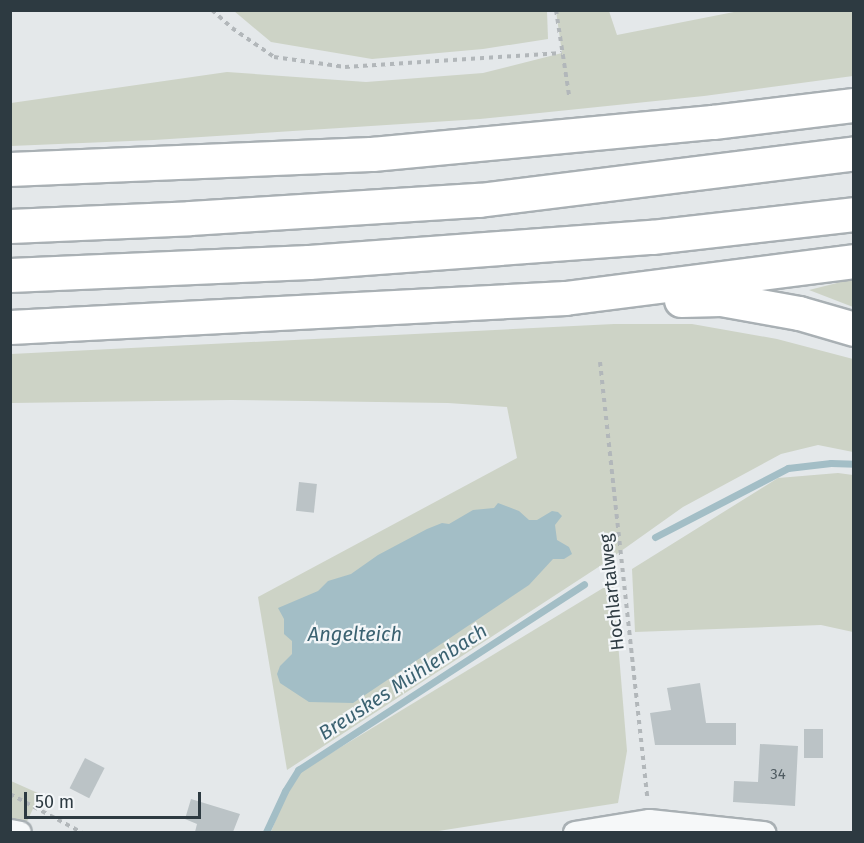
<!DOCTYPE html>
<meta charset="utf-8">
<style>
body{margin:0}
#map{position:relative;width:864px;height:843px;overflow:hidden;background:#e4e8ea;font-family:"Fira Sans",sans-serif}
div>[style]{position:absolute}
.green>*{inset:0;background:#cdd3c6}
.water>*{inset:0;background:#a3bec6}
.stream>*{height:7px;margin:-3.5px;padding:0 3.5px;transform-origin:3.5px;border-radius:3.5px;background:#a3bec6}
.building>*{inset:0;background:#bbc3c6;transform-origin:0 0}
.path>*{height:4px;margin-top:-2px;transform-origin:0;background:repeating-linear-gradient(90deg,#b2b7ba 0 4.5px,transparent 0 9px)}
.roads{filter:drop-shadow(2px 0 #a9b0b4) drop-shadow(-2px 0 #a9b0b4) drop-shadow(0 2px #a9b0b4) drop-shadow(0 -2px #a9b0b4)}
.minor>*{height:21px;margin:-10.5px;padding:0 10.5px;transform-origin:10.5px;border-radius:10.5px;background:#f6f8f9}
.motorway>*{height:33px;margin:-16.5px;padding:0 16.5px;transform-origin:16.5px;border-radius:16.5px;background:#fff}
span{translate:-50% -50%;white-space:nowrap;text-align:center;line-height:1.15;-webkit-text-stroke:4.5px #f3f6f8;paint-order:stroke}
.number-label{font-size:15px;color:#505c62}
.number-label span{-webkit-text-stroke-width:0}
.street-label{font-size:18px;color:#2d3a41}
.water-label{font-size:20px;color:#3b6271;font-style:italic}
.frame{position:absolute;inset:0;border:12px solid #2d3a41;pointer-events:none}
.scale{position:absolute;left:24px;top:792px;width:177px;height:27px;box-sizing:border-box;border:3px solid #2d3a41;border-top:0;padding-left:8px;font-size:18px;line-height:21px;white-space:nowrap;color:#2d3a41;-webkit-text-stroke:4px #f3f6f8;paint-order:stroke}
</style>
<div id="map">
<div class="green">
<div style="clip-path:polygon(234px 11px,547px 11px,548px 39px,483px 49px,372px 59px,271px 42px)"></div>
<div style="clip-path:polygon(556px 11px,609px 11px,617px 35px,739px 11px,853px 11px,853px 76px,704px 96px,480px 119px,154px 140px,11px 146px,11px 103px,227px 72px,366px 82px,483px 73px,562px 53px)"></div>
<div style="clip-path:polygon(853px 279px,853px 307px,809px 290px)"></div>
<div style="clip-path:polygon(614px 324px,692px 324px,777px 339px,853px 359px,853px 452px,818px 445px,781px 454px,683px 507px,600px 566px,287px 770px,258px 597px,517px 458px,507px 407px,448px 403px,231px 400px,11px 403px,11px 354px)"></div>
<div style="clip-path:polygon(838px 473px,853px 475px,853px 632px,821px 625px,635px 632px,632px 569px,778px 478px)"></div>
<div style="clip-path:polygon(613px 582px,627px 751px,618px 803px,432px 832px,271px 832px,287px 791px,303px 770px)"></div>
<div style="clip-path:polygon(11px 781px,40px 794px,22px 832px,11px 832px)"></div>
</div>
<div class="water">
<div style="clip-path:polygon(498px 503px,519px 511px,529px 520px,537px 520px,552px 511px,558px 512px,562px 516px,555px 525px,557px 540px,569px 547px,572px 554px,564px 559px,553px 559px,529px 585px,353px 703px,309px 702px,280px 683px,277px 674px,280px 666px,292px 654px,292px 641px,284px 634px,284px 619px,278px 608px,318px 591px,328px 581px,351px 574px,378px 555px,427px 529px,442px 523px,449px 524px,473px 510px,494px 508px)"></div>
</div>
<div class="stream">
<div style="left:655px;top:537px;width:150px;rotate:-27.4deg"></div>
<div style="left:788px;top:468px;width:43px;rotate:-6.6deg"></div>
<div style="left:831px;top:463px;width:23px;rotate:2deg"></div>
<div style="left:266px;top:832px;width:45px;rotate:-65.1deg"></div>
<div style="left:285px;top:791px;width:25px;rotate:-58deg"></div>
<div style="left:298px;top:770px;width:341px;rotate:-33deg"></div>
</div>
<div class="building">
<div style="left:299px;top:482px;width:18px;height:29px;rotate:6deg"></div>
<div style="clip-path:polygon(700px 683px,706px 723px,736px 723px,736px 745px,655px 745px,650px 713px,671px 710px,667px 688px)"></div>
<div style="left:823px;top:729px;width:29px;height:19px;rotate:90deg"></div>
<div style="clip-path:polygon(760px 744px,798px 746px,795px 806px,733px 802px,734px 781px,758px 782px)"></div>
<div style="left:85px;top:758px;width:22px;height:34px;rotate:27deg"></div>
<div style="clip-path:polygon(191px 799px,240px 814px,233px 832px,195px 832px,197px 824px,185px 819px)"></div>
</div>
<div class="path">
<div style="left:212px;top:10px;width:27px;rotate:42deg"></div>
<div style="left:232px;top:28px;width:51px;rotate:34.6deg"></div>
<div style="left:274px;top:57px;width:72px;rotate:8deg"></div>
<div style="left:345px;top:67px;width:217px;rotate:-3.7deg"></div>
<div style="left:556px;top:10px;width:86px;rotate:81.3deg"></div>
<div style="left:600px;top:362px;width:439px;rotate:83.8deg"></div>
<div style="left:10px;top:794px;width:81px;rotate:28.2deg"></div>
</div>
<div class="roads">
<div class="minor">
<div style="left:10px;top:830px;width:10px;rotate:11deg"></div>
<div style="left:574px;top:832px;width:76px;rotate:-9.1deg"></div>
<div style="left:649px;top:820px;width:116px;rotate:6deg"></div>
</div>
<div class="motorway">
<div style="left:10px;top:169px;width:362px;rotate:-2.4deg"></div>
<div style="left:372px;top:154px;width:342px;rotate:-5.4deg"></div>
<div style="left:713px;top:122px;width:142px;rotate:-6.9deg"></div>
<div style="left:10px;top:226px;width:180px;rotate:-2.5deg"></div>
<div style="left:190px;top:218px;width:290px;rotate:-3.6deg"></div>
<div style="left:479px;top:200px;width:378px;rotate:-7.1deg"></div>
<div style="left:10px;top:275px;width:299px;rotate:-2.5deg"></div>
<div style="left:309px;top:262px;width:344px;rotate:-4.2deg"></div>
<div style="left:652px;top:237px;width:203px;rotate:-6.5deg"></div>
<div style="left:681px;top:300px;width:40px;rotate:-1.4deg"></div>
<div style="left:721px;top:299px;width:79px;rotate:10.2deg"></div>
<div style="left:799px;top:313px;width:57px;rotate:16.2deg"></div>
<div style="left:10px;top:327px;width:556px;rotate:-2.99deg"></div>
<div style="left:565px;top:298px;width:291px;rotate:-7.3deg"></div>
</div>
</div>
<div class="number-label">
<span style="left:778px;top:775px">34</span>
</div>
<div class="street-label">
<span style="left:612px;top:592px;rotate:-96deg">Hochlartalweg</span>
</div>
<div class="water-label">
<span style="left:355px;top:634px">Angelteich</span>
<span style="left:403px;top:682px;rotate:-33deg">Breuskes Mühlenbach</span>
</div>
<div class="frame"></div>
<div class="scale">50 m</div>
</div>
